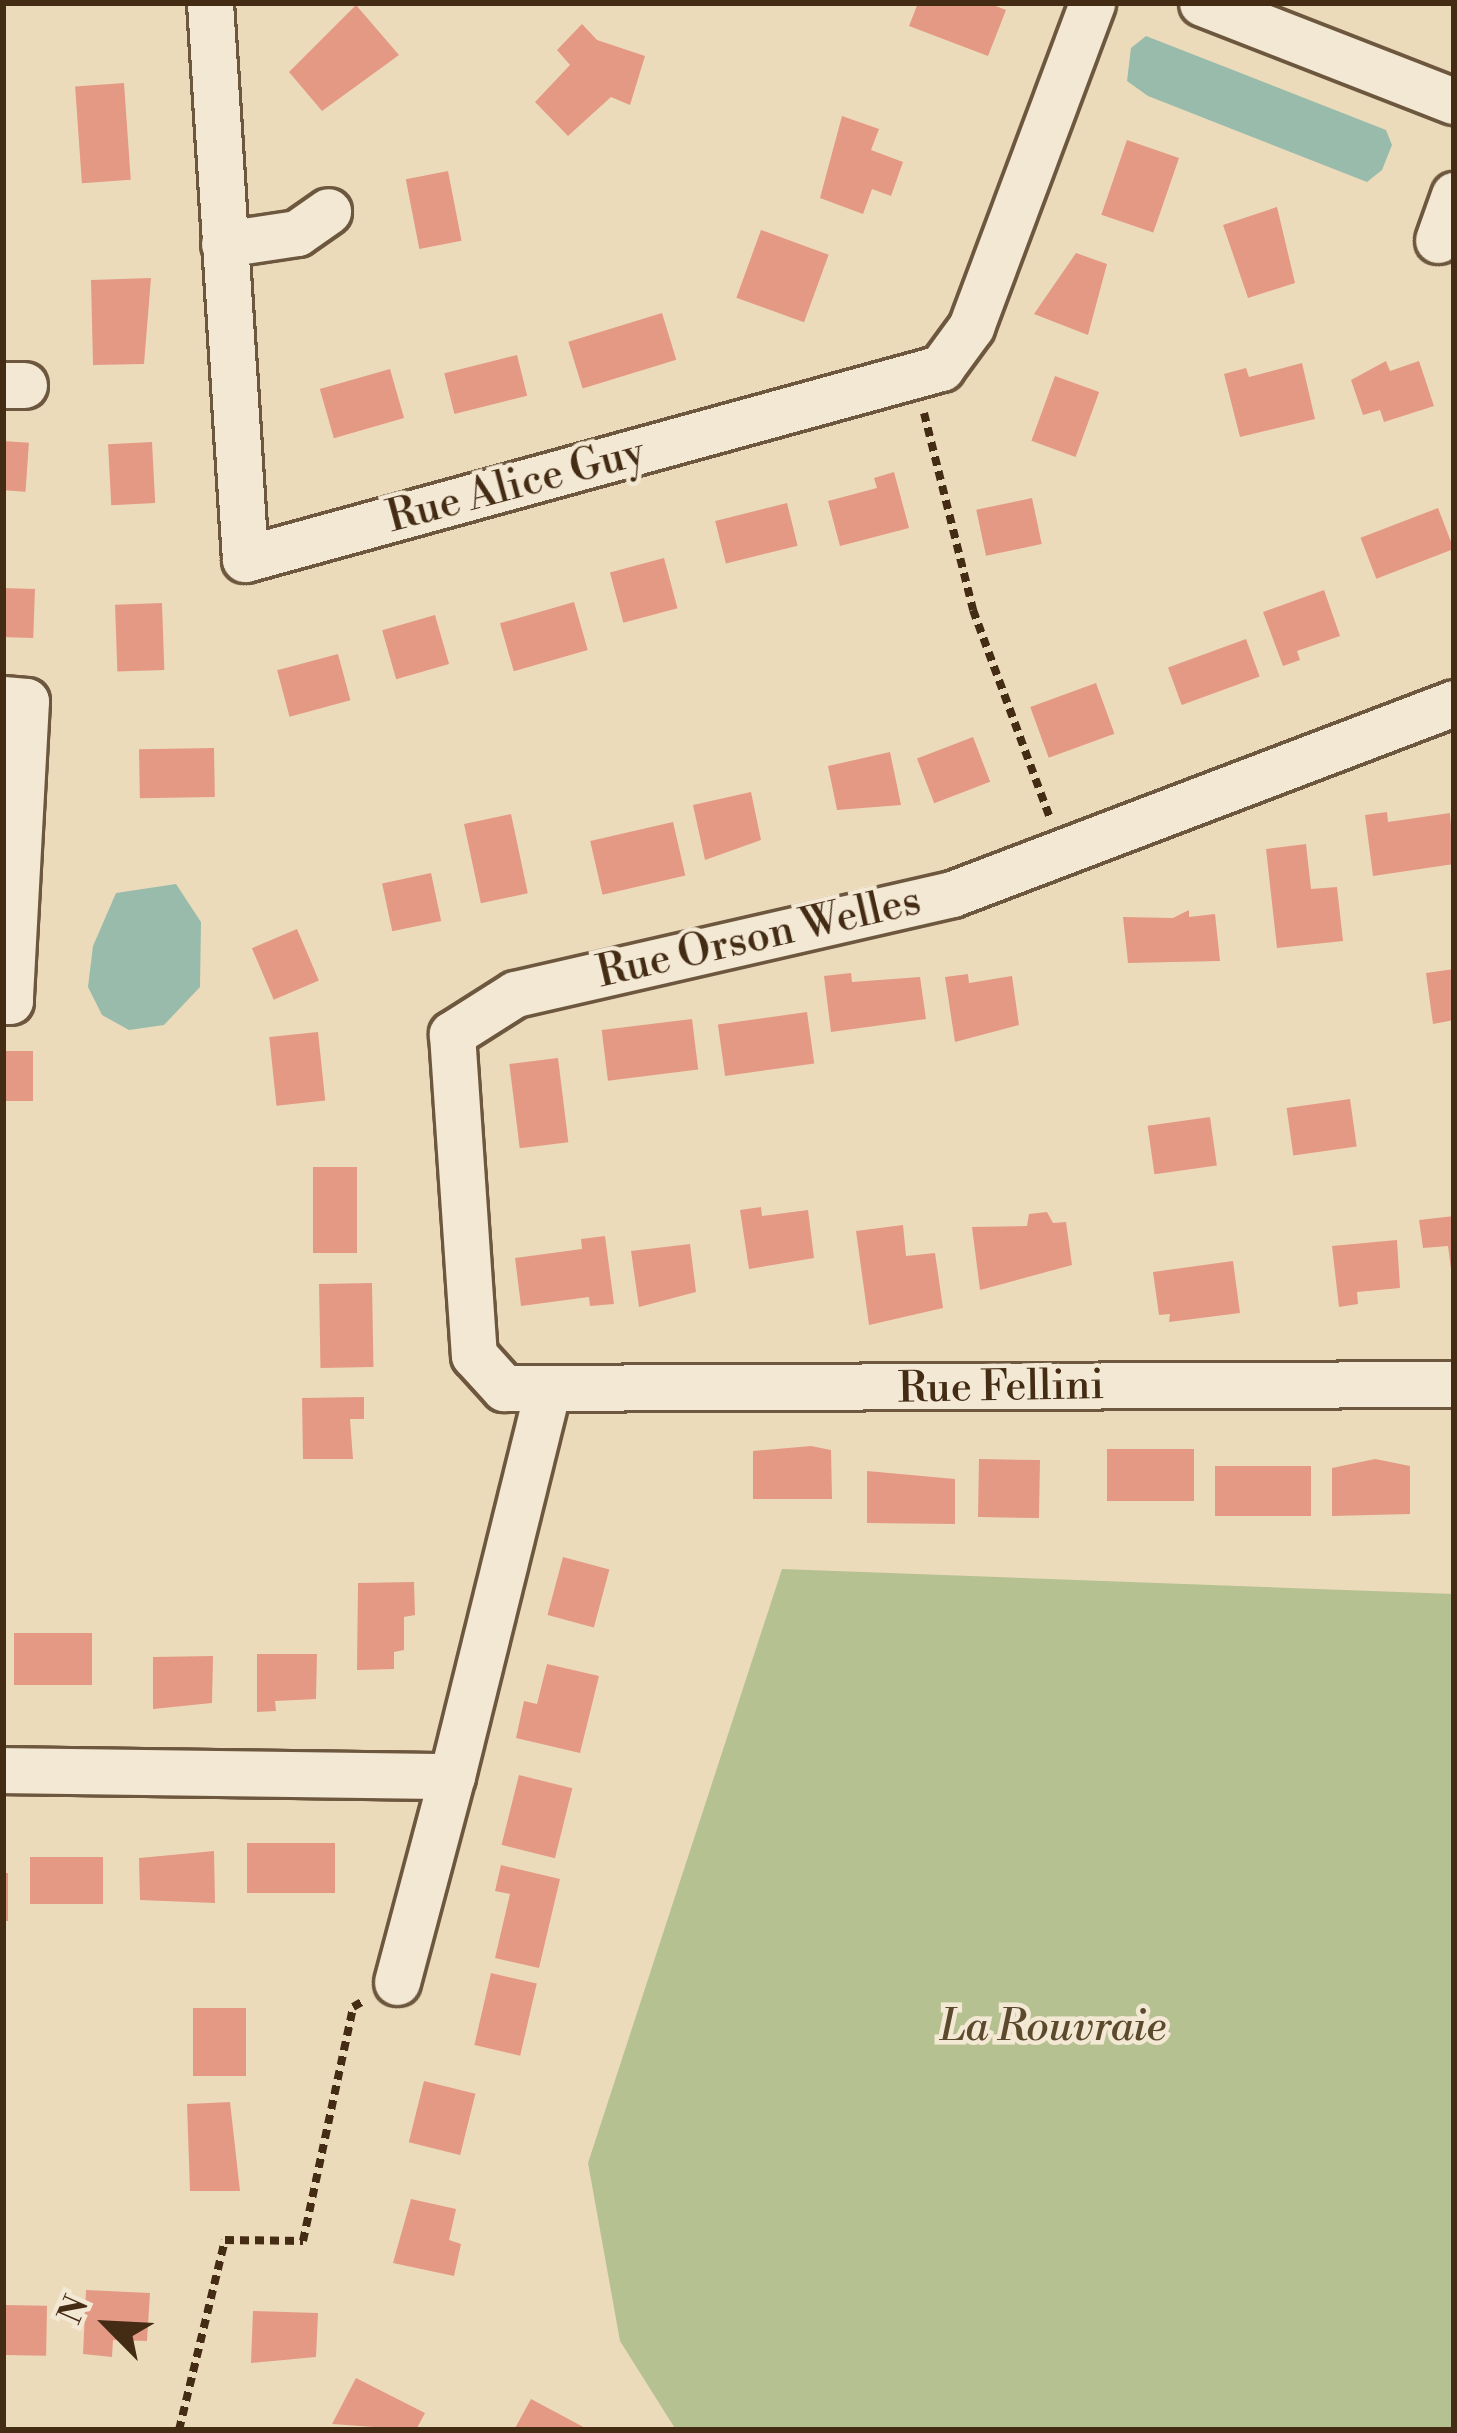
<!DOCTYPE html>
<style>
body{margin:0}
#map{position:relative;width:1457px;height:2433px;overflow:hidden;background:#ecdbbb;font-family:"Libre Bodoni",serif}
div>[style]{position:absolute}
.green>*{inset:0;background:#b6c191}
.water>*{inset:0;background:#99bbab}
.building>*{inset:0;background:#e49985;transform-origin:0 0}
.path>*{height:8px;margin-top:-4px;transform-origin:0;background:repeating-linear-gradient(90deg,#432b14 0 9px,transparent 0 15px)}
.roads{filter:drop-shadow(3px 0 #6d573e) drop-shadow(-3px 0 #6d573e) drop-shadow(0 3px #6d573e) drop-shadow(0 -3px #6d573e)}
.minor>*{height:45px;margin:-22.5px;padding:0 22.5px;transform-origin:22.5px;border-radius:22.5px;background:#f3e8d3}
span{translate:-50% -50%;white-space:nowrap;text-align:center;line-height:1.15;-webkit-text-stroke:9px #f3e8d3;paint-order:stroke}
.street-label{font-size:42px;color:#432b14}
.park-label{font-size:42px;color:#5a492d;font-style:italic}
.frame{position:absolute;inset:0;border:6px solid #432b14;pointer-events:none}
.north{position:absolute;left:48px;top:2265px;width:120px;height:120px;-webkit-text-stroke:9px #f3e8d3;paint-order:stroke;rotate:294deg;font-size:33px;font-weight:700;line-height:48px;text-align:center;color:#432b14}
.north::after{content:'';display:block;margin:auto;width:42px;height:54px;background:#432b14;clip-path:polygon(50% 0,100% 100%,50% 72%,0 100%)}
</style>
<div id="map">
<div class="green">
<div style="clip-path:polygon(782px 1569px,1454px 1594px,1454px 2430px,676px 2430px,620px 2341px,588px 2163px)"></div>
</div>
<div class="water">
<div style="clip-path:polygon(1146px 36px,1386px 130px,1392px 145px,1382px 170px,1367px 182px,1148px 96px,1127px 81px,1131px 48px)"></div>
<div style="clip-path:polygon(176px 884px,201px 922px,200px 987px,164px 1025px,129px 1030px,102px 1015px,88px 987px,93px 946px,116px 893px)"></div>
</div>
<div class="building">
<div style="clip-path:polygon(918px 3px,988px 3px,1006px 10px,988px 56px,909px 26px)"></div>
<div style="clip-path:polygon(356px 5px,399px 55px,322px 111px,289px 72px)"></div>
<div style="clip-path:polygon(582px 24px,597px 40px,645px 56px,630px 105px,611px 97px,568px 136px,535px 102px,570px 65px,557px 50px)"></div>
<div style="left:124px;top:83px;width:97px;height:49px;rotate:86deg"></div>
<div style="clip-path:polygon(842px 116px,879px 129px,871px 150px,903px 162px,891px 196px,872px 189px,863px 214px,820px 198px)"></div>
<div style="left:1127px;top:140px;width:55px;height:79px;rotate:19deg"></div>
<div style="left:448px;top:171px;width:71px;height:43px;rotate:79deg"></div>
<div style="clip-path:polygon(1277px 207px,1295px 283px,1248px 298px,1223px 225px)"></div>
<div style="left:761px;top:230px;width:72px;height:72px;rotate:20deg"></div>
<div style="clip-path:polygon(1076px 253px,1107px 264px,1088px 335px,1034px 314px)"></div>
<div style="clip-path:polygon(151px 278px,144px 364px,93px 365px,91px 280px)"></div>
<div style="left:662px;top:313px;width:49px;height:98px;rotate:73deg"></div>
<div style="left:517px;top:355px;width:42px;height:75px;rotate:76deg"></div>
<div style="clip-path:polygon(1386px 361px,1390px 371px,1419px 361px,1434px 406px,1384px 422px,1380px 410px,1363px 415px,1351px 380px)"></div>
<div style="clip-path:polygon(1302px 363px,1315px 419px,1240px 437px,1224px 374px,1246px 368px,1249px 377px)"></div>
<div style="left:390px;top:369px;width:51px;height:73px;rotate:74deg"></div>
<div style="left:1055px;top:376px;width:47px;height:69px;rotate:20deg"></div>
<div style="left:3px;top:441px;width:26px;height:49px;rotate:4deg"></div>
<div style="left:152px;top:442px;width:61px;height:44px;rotate:87deg"></div>
<div style="clip-path:polygon(894px 472px,909px 528px,840px 546px,828px 501px,877px 488px,874px 478px)"></div>
<div style="left:1032px;top:498px;width:47px;height:57px;rotate:78deg"></div>
<div style="left:787px;top:503px;width:44px;height:74px;rotate:76deg"></div>
<div style="left:1438px;top:508px;width:44px;height:83px;rotate:69deg"></div>
<div style="left:664px;top:558px;width:52px;height:56px;rotate:75deg"></div>
<div style="left:3px;top:588px;width:32px;height:49px;rotate:2deg"></div>
<div style="clip-path:polygon(1324px 590px,1340px 636px,1297px 651px,1300px 660px,1283px 666px,1263px 612px)"></div>
<div style="left:574px;top:602px;width:50px;height:77px;rotate:74deg"></div>
<div style="left:162px;top:603px;width:67px;height:47px;rotate:88deg"></div>
<div style="left:435px;top:615px;width:51px;height:55px;rotate:74deg"></div>
<div style="left:1246px;top:639px;width:40px;height:83px;rotate:70deg"></div>
<div style="left:338px;top:654px;width:48px;height:63px;rotate:75deg"></div>
<div style="left:1096px;top:683px;width:54px;height:70px;rotate:70deg"></div>
<div style="left:973px;top:737px;width:48px;height:60px;rotate:69deg"></div>
<div style="left:214px;top:748px;width:49px;height:75px;rotate:89deg"></div>
<div style="clip-path:polygon(890px 752px,901px 805px,837px 810px,828px 766px)"></div>
<div style="clip-path:polygon(751px 792px,761px 840px,705px 860px,693px 805px)"></div>
<div style="clip-path:polygon(1387px 812px,1388px 822px,1450px 813px,1454px 864px,1373px 876px,1365px 815px)"></div>
<div style="left:511px;top:814px;width:81px;height:48px;rotate:78deg"></div>
<div style="left:673px;top:822px;width:55px;height:85px;rotate:77deg"></div>
<div style="clip-path:polygon(1306px 844px,1311px 889px,1337px 887px,1343px 941px,1277px 948px,1266px 849px)"></div>
<div style="left:431px;top:873px;width:49px;height:50px;rotate:78deg"></div>
<div style="clip-path:polygon(1189px 910px,1189px 917px,1215px 914px,1220px 961px,1128px 963px,1123px 917px,1173px 918px)"></div>
<div style="left:297px;top:929px;width:56px;height:49px;rotate:67deg"></div>
<div style="clip-path:polygon(1454px 969px,1454px 1020px,1433px 1024px,1426px 973px)"></div>
<div style="clip-path:polygon(851px 973px,852px 982px,920px 977px,926px 1019px,831px 1032px,824px 976px)"></div>
<div style="clip-path:polygon(968px 974px,969px 983px,1012px 976px,1019px 1025px,955px 1042px,945px 977px)"></div>
<div style="left:807px;top:1012px;width:52px;height:90px;rotate:82deg"></div>
<div style="left:692px;top:1019px;width:51px;height:91px;rotate:83deg"></div>
<div style="left:318px;top:1032px;width:69px;height:49px;rotate:84deg"></div>
<div style="left:3px;top:1051px;width:30px;height:50px"></div>
<div style="left:558px;top:1058px;width:85px;height:49px;rotate:83deg"></div>
<div style="left:1350px;top:1099px;width:48px;height:64px;rotate:82deg"></div>
<div style="left:1210px;top:1117px;width:49px;height:63px;rotate:82deg"></div>
<div style="left:313px;top:1167px;width:44px;height:86px"></div>
<div style="clip-path:polygon(761px 1207px,762px 1216px,808px 1210px,814px 1258px,749px 1269px,740px 1210px)"></div>
<div style="clip-path:polygon(1047px 1212px,1053px 1223px,1066px 1222px,1072px 1265px,980px 1290px,972px 1227px,1027px 1226px,1029px 1214px)"></div>
<div style="clip-path:polygon(1454px 1216px,1454px 1269px,1451px 1269px,1448px 1246px,1423px 1248px,1419px 1220px)"></div>
<div style="clip-path:polygon(903px 1225px,906px 1256px,935px 1253px,943px 1308px,869px 1325px,856px 1231px)"></div>
<div style="clip-path:polygon(605px 1236px,614px 1304px,590px 1306px,589px 1297px,521px 1306px,515px 1258px,582px 1249px,581px 1239px)"></div>
<div style="clip-path:polygon(1397px 1240px,1400px 1288px,1357px 1292px,1358px 1304px,1339px 1307px,1332px 1246px)"></div>
<div style="clip-path:polygon(690px 1244px,696px 1292px,639px 1307px,631px 1251px)"></div>
<div style="clip-path:polygon(1233px 1261px,1240px 1313px,1169px 1322px,1170px 1314px,1159px 1315px,1153px 1272px)"></div>
<div style="left:372px;top:1283px;width:84px;height:53px;rotate:89deg"></div>
<div style="clip-path:polygon(364px 1397px,364px 1419px,350px 1419px,353px 1459px,303px 1459px,302px 1398px)"></div>
<div style="clip-path:polygon(811px 1446px,831px 1450px,832px 1499px,753px 1499px,753px 1451px)"></div>
<div style="left:1194px;top:1449px;width:52px;height:87px;rotate:90deg"></div>
<div style="left:979px;top:1459px;width:61px;height:58px;rotate:1deg"></div>
<div style="clip-path:polygon(1375px 1459px,1410px 1466px,1410px 1514px,1332px 1516px,1332px 1468px)"></div>
<div style="left:1215px;top:1466px;width:96px;height:50px"></div>
<div style="clip-path:polygon(867px 1471px,955px 1479px,955px 1524px,867px 1523px)"></div>
<div style="left:563px;top:1557px;width:48px;height:60px;rotate:15deg"></div>
<div style="clip-path:polygon(414px 1582px,415px 1615px,404px 1617px,404px 1650px,394px 1652px,394px 1669px,357px 1670px,358px 1583px)"></div>
<div style="left:14px;top:1633px;width:78px;height:52px"></div>
<div style="clip-path:polygon(257px 1654px,317px 1654px,316px 1699px,275px 1701px,276px 1711px,257px 1712px)"></div>
<div style="clip-path:polygon(213px 1656px,212px 1703px,153px 1709px,153px 1657px)"></div>
<div style="clip-path:polygon(547px 1664px,599px 1676px,580px 1753px,516px 1738px,524px 1701px,537px 1704px)"></div>
<div style="left:519px;top:1775px;width:55px;height:72px;rotate:14deg"></div>
<div style="left:335px;top:1843px;width:50px;height:88px;rotate:90deg"></div>
<div style="clip-path:polygon(214px 1851px,215px 1903px,140px 1900px,139px 1858px)"></div>
<div style="left:103px;top:1857px;width:47px;height:73px;rotate:90deg"></div>
<div style="clip-path:polygon(501px 1865px,560px 1879px,539px 1968px,495px 1958px,510px 1894px,495px 1891px)"></div>
<div style="left:3px;top:1873px;width:5px;height:48px"></div>
<div style="left:491px;top:1973px;width:47px;height:74px;rotate:13deg"></div>
<div style="left:193px;top:2008px;width:53px;height:68px"></div>
<div style="left:424px;top:2081px;width:53px;height:63px;rotate:14deg"></div>
<div style="clip-path:polygon(230px 2102px,240px 2191px,190px 2191px,187px 2104px)"></div>
<div style="clip-path:polygon(411px 2199px,456px 2209px,449px 2240px,461px 2244px,454px 2276px,393px 2263px)"></div>
<div style="clip-path:polygon(86px 2290px,150px 2293px,147px 2341px,113px 2340px,112px 2357px,83px 2354px)"></div>
<div style="left:3px;top:2305px;width:44px;height:50px;rotate:1deg"></div>
<div style="clip-path:polygon(253px 2311px,318px 2313px,316px 2357px,251px 2363px)"></div>
<div style="clip-path:polygon(356px 2378px,425px 2413px,416px 2430px,332px 2424px)"></div>
<div style="clip-path:polygon(531px 2399px,589px 2430px,514px 2430px)"></div>
</div>
<div class="path">
<div style="left:924px;top:413px;width:203px;rotate:76deg"></div>
<div style="left:973px;top:610px;width:220px;rotate:69.7deg"></div>
<div style="left:179px;top:2430px;width:195px;rotate:-76.4deg"></div>
<div style="left:225px;top:2240px;width:78px;rotate:0.7deg"></div>
<div style="left:303px;top:2241px;width:239px;rotate:-77.9deg"></div>
<div style="left:353px;top:2007px;width:14px;rotate:-30deg"></div>
</div>
<div class="roads">
<div class="minor">
<div style="left:210px;top:3px;width:557px;rotate:86.4deg"></div>
<div style="left:245px;top:559px;width:722px;rotate:-15.35deg"></div>
<div style="left:941px;top:368px;width:51px;rotate:-53.8deg"></div>
<div style="left:971px;top:327px;width:346px;rotate:-69.5deg"></div>
<div style="left:1202px;top:3px;width:270px;rotate:21.3deg"></div>
<div style="left:1438px;top:240px;width:48px;rotate:-70.4deg"></div>
<div style="left:224px;top:244px;width:74px;rotate:-8.6deg"></div>
<div style="left:297px;top:233px;width:38px;rotate:-35deg"></div>
<div style="left:3px;top:385px;width:21px"></div>
<div style="left:3px;top:699px;width:23px;rotate:5deg"></div>
<div style="left:26px;top:701px;width:300px;rotate:93.1deg"></div>
<div style="left:10px;top:1001px;width:7px;rotate:180deg"></div>
<div style="left:1454px;top:703px;width:537px;rotate:159.17deg"></div>
<div style="left:952px;top:894px;width:448px;rotate:167.1deg"></div>
<div style="left:515px;top:994px;width:75px;rotate:147.6deg"></div>
<div style="left:452px;top:1034px;width:322px;rotate:86.1deg"></div>
<div style="left:474px;top:1355px;width:45px;rotate:47.7deg"></div>
<div style="left:504px;top:1388px;width:950px;rotate:-0.24deg"></div>
<div style="left:3px;top:1770px;width:449px;rotate:0.8deg"></div>
<div style="left:452px;top:1776px;width:396px;rotate:-76.1deg"></div>
<div style="left:397px;top:1982px;width:213px;rotate:-75.1deg"></div>
</div>
</div>
<div class="street-label">
<span style="left:516px;top:486px;rotate:-15deg">Rue Alice Guy</span>
<span style="left:759px;top:938px;rotate:-13deg">Rue Orson Welles</span>
<span style="left:1001px;top:1388px;rotate:-1deg">Rue Fellini</span>
</div>
<div class="park-label">
<span style="left:1053px;top:2028px">La Rouvraie</span>
</div>
<div class="frame"></div>
<div class="north">N</div>
</div>
